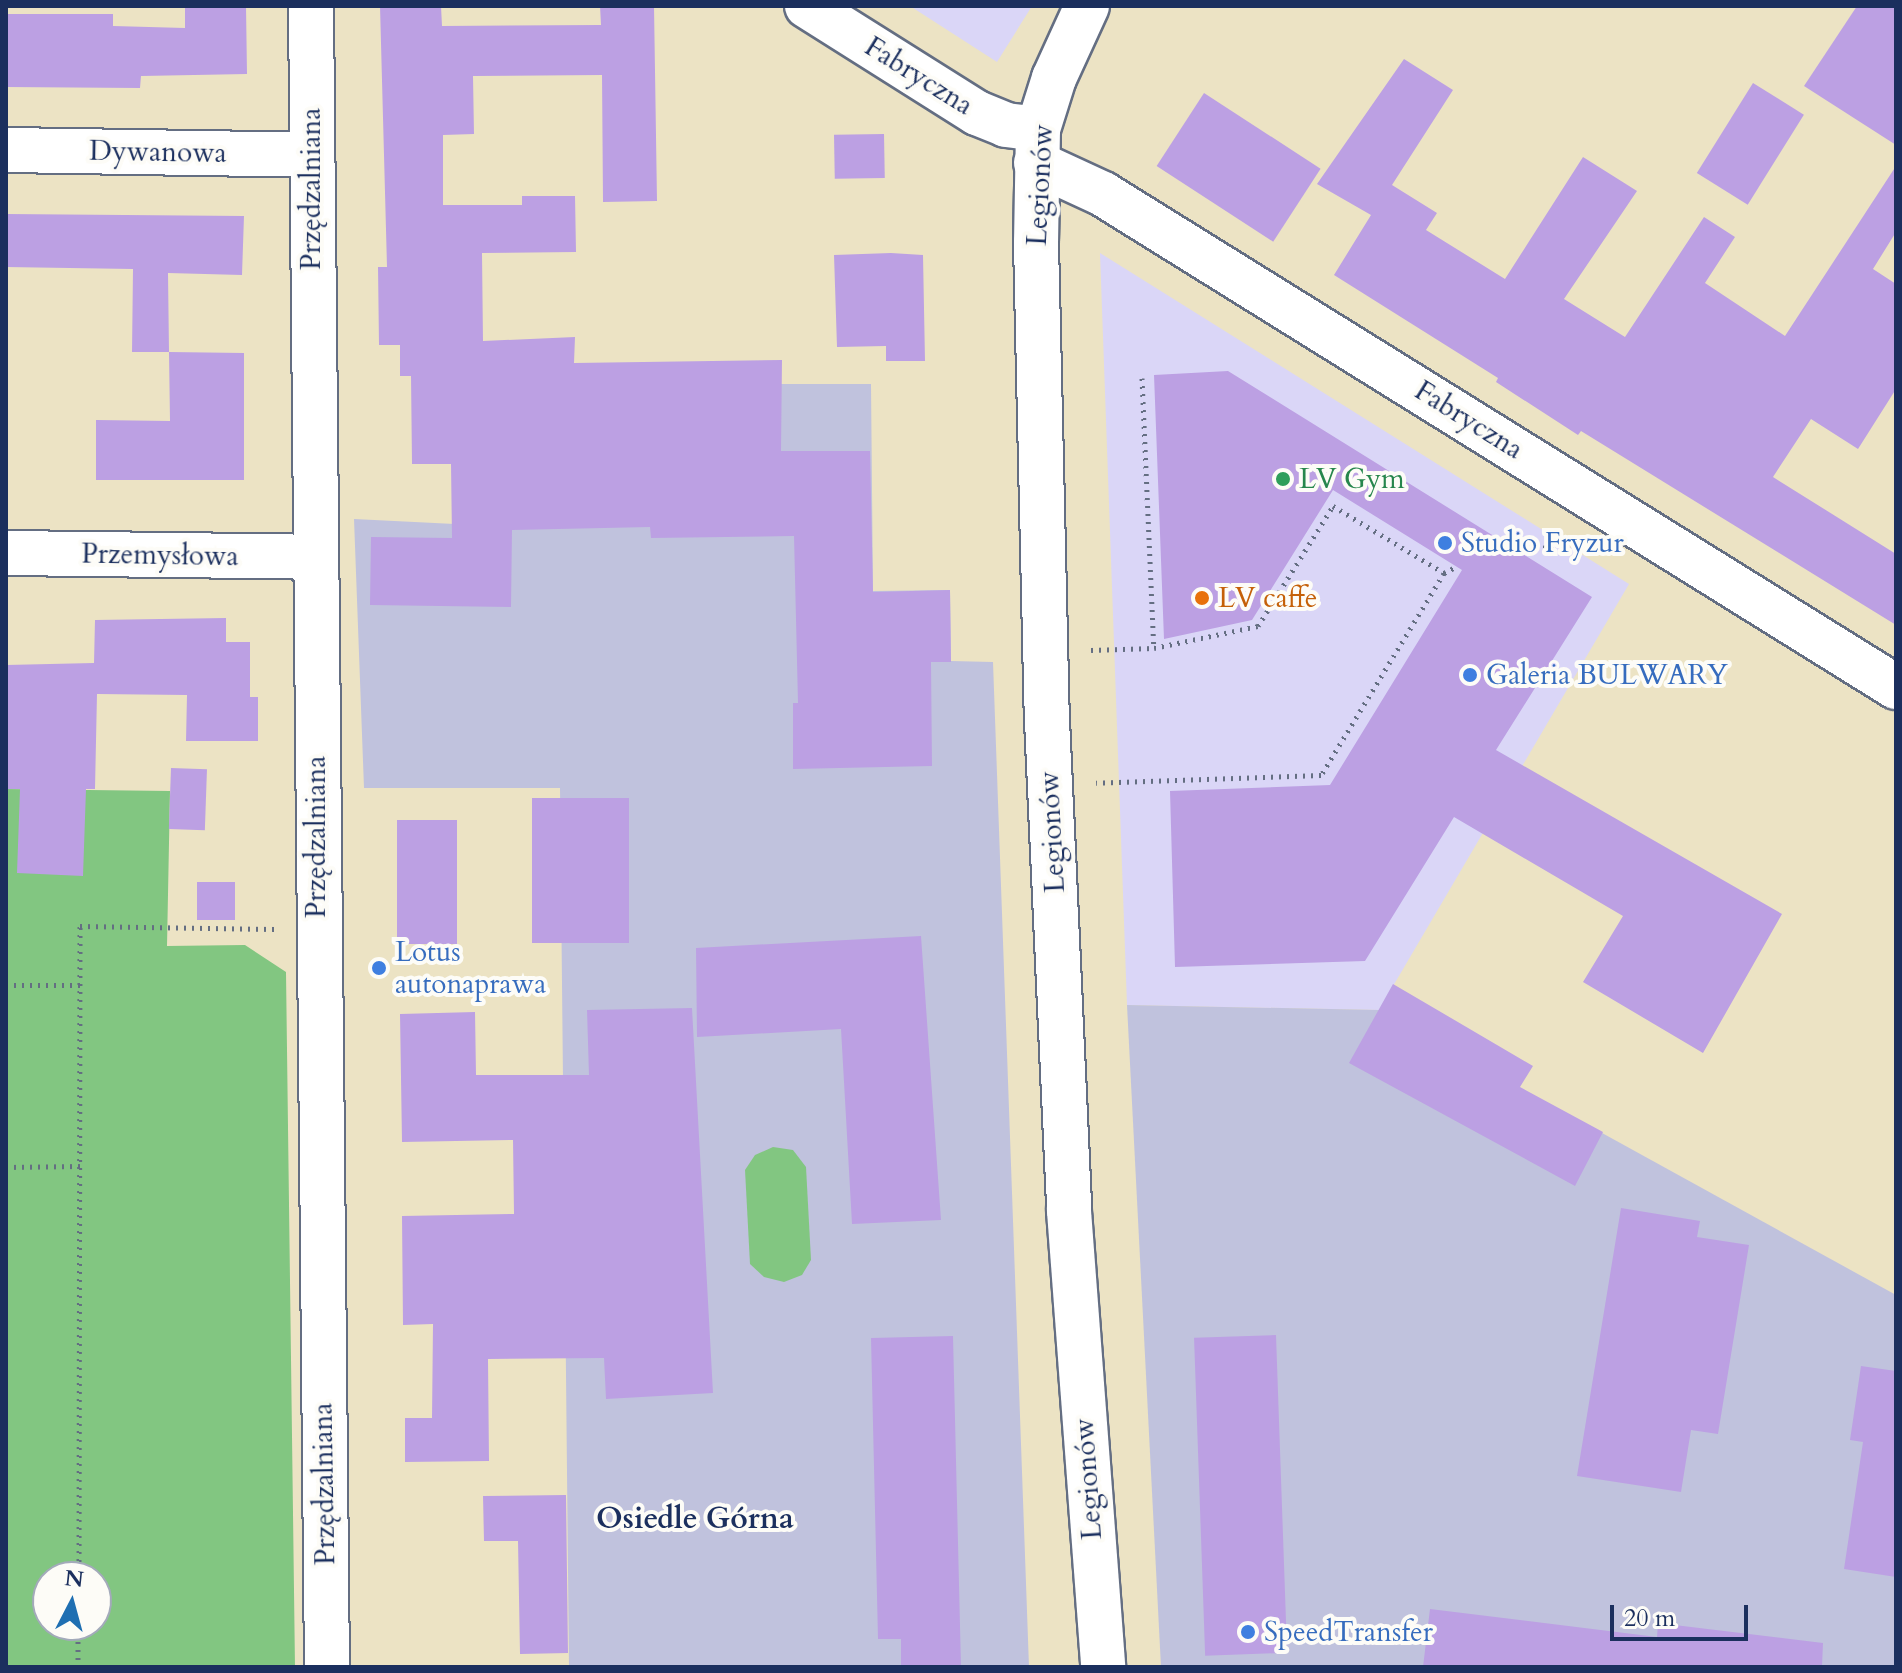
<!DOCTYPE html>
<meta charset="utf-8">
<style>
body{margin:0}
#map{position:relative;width:1902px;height:1673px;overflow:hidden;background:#ece3c4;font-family:Cardo,serif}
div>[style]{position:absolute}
.built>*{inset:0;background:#dad6f7}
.industrial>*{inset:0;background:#c0c2dd}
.green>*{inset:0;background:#82c681}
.building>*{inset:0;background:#bca0e3;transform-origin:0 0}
.path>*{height:5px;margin-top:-2.5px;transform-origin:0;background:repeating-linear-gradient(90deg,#646e82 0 2px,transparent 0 8px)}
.roads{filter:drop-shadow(2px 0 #646e82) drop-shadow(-2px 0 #646e82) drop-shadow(0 2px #646e82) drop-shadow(0 -2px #646e82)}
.street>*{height:44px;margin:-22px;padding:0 22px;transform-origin:22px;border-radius:22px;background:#fff}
.secondary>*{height:44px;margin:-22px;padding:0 22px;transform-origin:22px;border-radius:22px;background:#fff}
.dots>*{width:22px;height:22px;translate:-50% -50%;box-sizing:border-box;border:4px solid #fdfcf7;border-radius:50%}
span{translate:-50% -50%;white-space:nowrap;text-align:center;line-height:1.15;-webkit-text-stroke:8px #fdfcf7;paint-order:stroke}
.street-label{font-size:28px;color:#1b2f5e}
.leisure-label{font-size:28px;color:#27864d}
.left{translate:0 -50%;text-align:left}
.shop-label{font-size:28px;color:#366cbe}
.food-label{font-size:28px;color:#c56008}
.neighbourhood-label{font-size:30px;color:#1b2f5e;font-weight:700}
.frame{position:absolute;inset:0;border:8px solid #1b2f5e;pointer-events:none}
.north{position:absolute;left:32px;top:1561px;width:80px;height:80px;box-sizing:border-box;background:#fdfcf7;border:2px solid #a3aaba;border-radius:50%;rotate:6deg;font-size:22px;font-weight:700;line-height:32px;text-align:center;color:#1b2f5e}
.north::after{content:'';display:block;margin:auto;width:28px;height:36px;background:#1f6fb2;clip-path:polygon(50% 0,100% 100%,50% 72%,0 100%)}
.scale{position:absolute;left:1610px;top:1605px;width:138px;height:36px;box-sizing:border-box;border:4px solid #1b2f5e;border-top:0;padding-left:10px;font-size:24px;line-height:28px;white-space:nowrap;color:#1b2f5e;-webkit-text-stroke:6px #fdfcf7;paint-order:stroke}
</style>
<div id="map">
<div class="built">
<div style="clip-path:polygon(910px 6px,1032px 6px,997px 62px)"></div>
<div style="clip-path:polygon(1100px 253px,1629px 584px,1379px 1010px,1127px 1005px)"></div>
</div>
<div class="industrial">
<div style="clip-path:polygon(759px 384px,871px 384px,873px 591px,950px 590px,951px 661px,993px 662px,1029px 1667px,569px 1667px,560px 788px,364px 788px,354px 519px,558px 529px)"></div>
<div style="clip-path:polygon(1127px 1005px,1379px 1010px,1896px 1295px,1896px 1667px,1161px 1667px)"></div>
</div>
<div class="green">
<div style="clip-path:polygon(evenodd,6px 789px,170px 791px,167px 946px,245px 945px,286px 972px,295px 1667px,6px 1667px,6px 789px,48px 1577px,96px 1577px,96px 1625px,48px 1625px,48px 1577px)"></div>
<div style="clip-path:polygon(773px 1147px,793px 1150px,806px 1167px,811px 1260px,802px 1275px,784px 1282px,764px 1277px,750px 1264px,745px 1170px,755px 1155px)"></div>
</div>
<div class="building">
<div style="clip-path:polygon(185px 6px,246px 6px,247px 74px,141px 76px,140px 88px,6px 87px,6px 14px,113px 14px,113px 26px,185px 28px)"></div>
<div style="clip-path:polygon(380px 6px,441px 6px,442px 26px,601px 25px,600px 6px,654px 6px,657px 201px,603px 202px,602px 75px,473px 76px,474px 134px,443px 135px,443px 205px,522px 205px,522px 196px,575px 196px,576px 252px,482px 253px,483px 341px,575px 337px,574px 363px,782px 360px,781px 451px,870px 451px,873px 592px,950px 590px,951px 662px,931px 662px,932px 766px,793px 769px,793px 703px,798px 703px,794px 536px,651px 538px,650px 527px,512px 530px,511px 607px,370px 605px,371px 537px,452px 538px,451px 464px,412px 464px,411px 376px,400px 376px,400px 345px,379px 345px,378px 267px,387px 267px)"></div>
<div style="clip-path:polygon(1857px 6px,1896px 6px,1896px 145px,1804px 86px)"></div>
<div style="clip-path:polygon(1404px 59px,1453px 90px,1392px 185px,1437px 213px,1426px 230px,1505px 279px,1583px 157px,1637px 191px,1564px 299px,1625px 337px,1704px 217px,1735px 237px,1705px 283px,1785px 336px,1896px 166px,1896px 232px,1873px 269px,1896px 284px,1896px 389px,1858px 449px,1811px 419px,1773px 477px,1896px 554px,1896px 625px,1581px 431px,1578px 435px,1496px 382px,1498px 378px,1334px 275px,1371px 215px,1317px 184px)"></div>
<div style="left:1753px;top:83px;width:60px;height:106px;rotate:32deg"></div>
<div style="left:1204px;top:93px;width:139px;height:87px;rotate:33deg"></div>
<div style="left:884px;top:134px;width:44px;height:50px;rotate:89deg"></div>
<div style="clip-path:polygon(6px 214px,244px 216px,242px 275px,168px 273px,169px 352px,132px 352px,133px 269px,6px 267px)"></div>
<div style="clip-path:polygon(891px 253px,923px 255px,925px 361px,886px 361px,886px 346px,837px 347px,834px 255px)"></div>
<div style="clip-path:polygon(169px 352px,244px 353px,244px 480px,96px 480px,96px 420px,170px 421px)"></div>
<div style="clip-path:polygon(1228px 371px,1592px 597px,1496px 750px,1782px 914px,1703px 1053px,1583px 982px,1623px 916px,1454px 817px,1365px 961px,1175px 967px,1170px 791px,1330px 785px,1462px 570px,1333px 490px,1252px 620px,1164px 639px,1154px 375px)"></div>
<div style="clip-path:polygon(226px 618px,226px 642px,250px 642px,250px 697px,258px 697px,258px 741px,186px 741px,187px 695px,97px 694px,95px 789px,86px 789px,83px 876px,17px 873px,20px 789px,6px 789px,6px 665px,94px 663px,95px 620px)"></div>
<div style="left:171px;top:768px;width:36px;height:61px;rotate:2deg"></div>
<div style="left:629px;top:798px;width:145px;height:97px;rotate:90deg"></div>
<div style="left:397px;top:820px;width:60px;height:124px"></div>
<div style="left:197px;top:882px;width:38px;height:38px"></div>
<div style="clip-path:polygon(921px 936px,941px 1220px,852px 1224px,841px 1029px,697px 1037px,696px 948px)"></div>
<div style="clip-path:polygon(1393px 984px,1533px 1066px,1520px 1087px,1603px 1132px,1575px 1186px,1349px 1063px)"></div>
<div style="clip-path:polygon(692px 1008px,713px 1393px,606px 1399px,604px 1358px,488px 1359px,489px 1461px,405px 1462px,405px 1418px,432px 1418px,433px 1324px,403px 1325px,402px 1216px,514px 1214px,513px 1140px,402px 1142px,400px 1014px,475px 1012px,476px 1075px,589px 1075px,587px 1010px)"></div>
<div style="clip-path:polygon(1621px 1208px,1700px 1221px,1697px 1237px,1749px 1245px,1718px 1434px,1691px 1430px,1681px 1492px,1577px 1476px)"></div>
<div style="left:1276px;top:1335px;width:318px;height:82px;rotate:88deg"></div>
<div style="clip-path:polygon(953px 1336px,961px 1667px,901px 1667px,901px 1639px,878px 1639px,871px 1338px)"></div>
<div style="clip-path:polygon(1861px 1366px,1896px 1371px,1896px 1577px,1844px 1569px,1863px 1442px,1850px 1440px)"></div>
<div style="clip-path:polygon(566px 1495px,568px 1653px,520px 1654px,518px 1541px,484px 1541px,483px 1496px)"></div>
<div style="clip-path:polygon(1430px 1609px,1657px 1637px,1658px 1623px,1823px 1643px,1822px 1667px,1423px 1667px)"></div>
</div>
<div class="path">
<div style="left:1142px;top:378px;width:270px;rotate:87.5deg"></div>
<div style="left:1520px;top:552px;width:55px;rotate:-10.5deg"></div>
<div style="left:1444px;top:573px;width:13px;rotate:-27deg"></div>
<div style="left:1091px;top:650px;width:63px;rotate:-1.8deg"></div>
<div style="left:1154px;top:648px;width:106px;rotate:-11.9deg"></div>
<div style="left:1258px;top:626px;width:142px;rotate:-58deg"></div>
<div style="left:1333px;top:506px;width:130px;rotate:31.1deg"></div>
<div style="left:1444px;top:573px;width:237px;rotate:121.3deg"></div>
<div style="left:1321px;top:775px;width:225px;rotate:178deg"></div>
<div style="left:6px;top:985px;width:76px"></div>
<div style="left:6px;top:1167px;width:76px;rotate:-0.8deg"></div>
<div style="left:79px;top:1577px;width:651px;rotate:-89.91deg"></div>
<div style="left:80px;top:926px;width:196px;rotate:0.9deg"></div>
<div style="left:78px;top:1667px;width:42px;rotate:-90deg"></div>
</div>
<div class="roads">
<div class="street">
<div style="left:311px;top:6px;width:1661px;rotate:89.45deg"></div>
<div style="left:807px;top:6px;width:201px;rotate:32.2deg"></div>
<div style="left:977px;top:113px;width:31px;rotate:22deg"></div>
<div style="left:1006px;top:125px;width:32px;rotate:7deg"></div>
<div style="left:6px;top:150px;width:304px;rotate:0.9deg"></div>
<div style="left:1036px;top:163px;width:74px;rotate:24.8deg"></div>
<div style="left:1103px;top:194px;width:934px;rotate:31.87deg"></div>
<div style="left:6px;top:553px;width:307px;rotate:0.7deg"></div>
</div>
<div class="secondary">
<div style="left:1087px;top:6px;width:79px;rotate:114.6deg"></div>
<div style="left:1054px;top:78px;width:53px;rotate:107.4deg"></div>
<div style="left:1038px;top:129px;width:113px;rotate:91deg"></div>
<div style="left:1036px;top:242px;width:478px;rotate:88.7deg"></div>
<div style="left:1047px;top:720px;width:491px;rotate:87.4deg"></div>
<div style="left:1069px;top:1211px;width:457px;rotate:85.7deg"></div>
</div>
</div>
<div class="dots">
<div style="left:1283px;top:479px;background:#2e9e5b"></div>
<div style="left:1445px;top:543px;background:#3f7fe0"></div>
<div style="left:1202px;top:598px;background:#e8710a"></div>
<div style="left:1470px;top:675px;background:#3f7fe0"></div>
<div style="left:379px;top:968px;background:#3f7fe0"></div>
<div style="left:1248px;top:1632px;background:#3f7fe0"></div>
</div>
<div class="street-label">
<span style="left:919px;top:76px;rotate:32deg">Fabryczna</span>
<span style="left:158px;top:152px;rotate:1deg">Dywanowa</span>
<span style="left:1040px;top:185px;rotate:-87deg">Legionów</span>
<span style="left:311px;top:189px;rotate:-90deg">Przędzalniana</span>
<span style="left:1469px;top:420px;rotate:32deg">Fabryczna</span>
<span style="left:160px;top:555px;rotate:1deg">Przemysłowa</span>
<span style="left:1052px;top:832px;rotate:-93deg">Legionów</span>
<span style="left:316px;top:837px;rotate:-90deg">Przędzalniana</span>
<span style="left:1088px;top:1479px;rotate:-94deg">Legionów</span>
<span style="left:324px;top:1484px;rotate:-91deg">Przędzalniana</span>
</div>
<div class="leisure-label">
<span class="left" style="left:1299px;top:479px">LV Gym</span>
</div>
<div class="shop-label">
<span class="left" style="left:1461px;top:543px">Studio Fryzur</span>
<span class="left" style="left:1486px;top:675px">Galeria BULWARY</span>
<span class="left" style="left:395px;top:968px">Lotus<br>autonaprawa</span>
<span class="left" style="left:1264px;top:1632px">SpeedTransfer</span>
</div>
<div class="food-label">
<span class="left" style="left:1218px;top:598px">LV caffe</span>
</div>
<div class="neighbourhood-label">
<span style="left:695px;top:1519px">Osiedle Górna</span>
</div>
<div class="frame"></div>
<div class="north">N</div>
<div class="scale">20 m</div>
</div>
